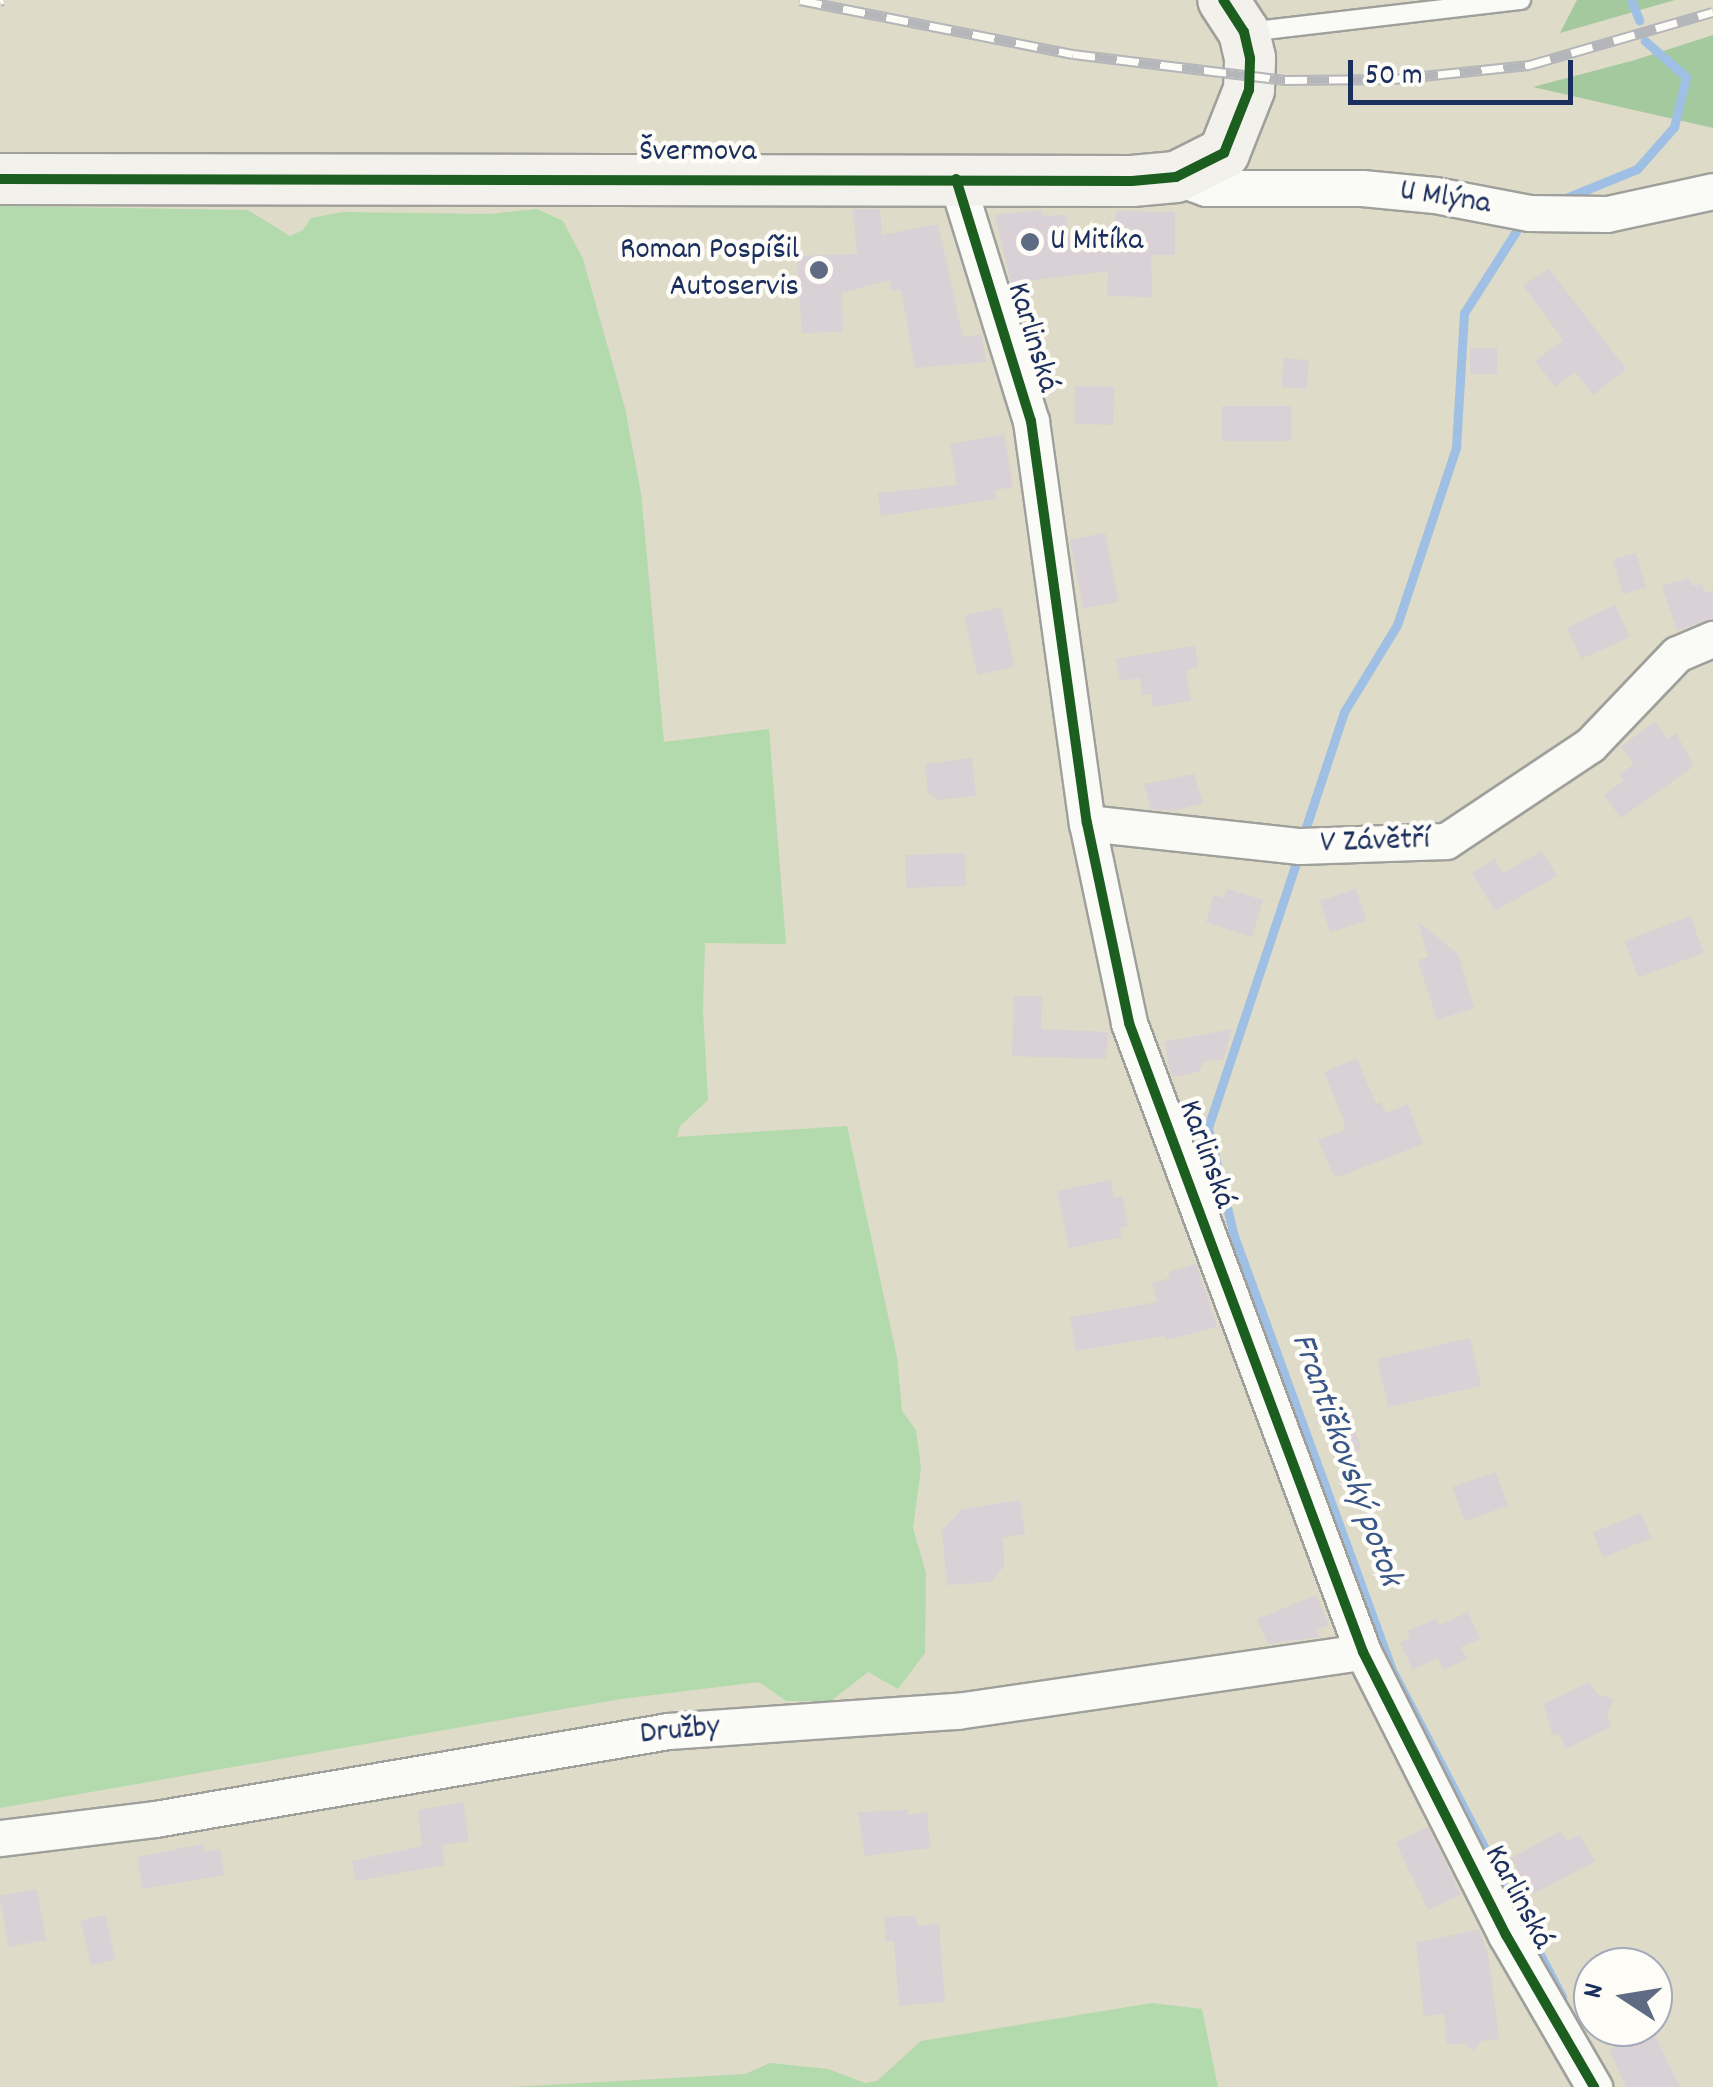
<!DOCTYPE html>
<meta charset="utf-8">
<style>
body{margin:0}
#map{position:relative;width:1713px;height:2087px;overflow:hidden;background:#dedbc8;font-family:Dekko,sans-serif}
div>[style]{position:absolute}
.green>*{inset:0;background:#b3daac}
.forest>*{inset:0;background:#a4c99f}
.stream>*{height:9px;margin:-4.5px;padding:0 4.5px;transform-origin:4.5px;border-radius:4.5px;background:#9fc0e4}
.building>*{inset:0;background:#d9d1d6;transform-origin:0 0}
.roads{filter:drop-shadow(2px 0 #9fa09b) drop-shadow(-2px 0 #9fa09b) drop-shadow(0 2px #9fa09b) drop-shadow(0 -2px #9fa09b)}
.lane>*{height:18px;margin:-9px;padding:0 9px;transform-origin:9px;border-radius:9px;background:#fafaf7}
.street>*{height:35px;margin:-17.5px;padding:0 17.5px;transform-origin:17.5px;border-radius:17.5px;background:#fafaf7}
.secondary>*{height:50px;margin:-25px;padding:0 25px;transform-origin:25px;border-radius:25px;background:#f3f1ec}
.rail>*{height:11px;margin-top:-5.5px;transform-origin:0;background:repeating-linear-gradient(90deg,#fdfcf7 0 22px,#b4b6b9 0 44px);box-sizing:border-box;border-block:2px solid #b4b6b9}
.cycleway>*{height:10px;margin:-5px;padding:0 5px;transform-origin:5px;border-radius:5px;background:#1b5e20}
.dots>*{width:28px;height:28px;translate:-50% -50%;box-sizing:border-box;border:5px solid #fdfcf7;border-radius:50%}
span{translate:-50% -50%;white-space:nowrap;text-align:center;line-height:1.15;-webkit-text-stroke:9px #fdfcf7;paint-order:stroke}
.street-label{font-size:32px;color:#1b2f5e}
.poi-label{font-size:32px;color:#1b2f5e}
.left{translate:0 -50%;text-align:left}
.right{translate:-100% -50%;text-align:right}
.water-label{font-size:35px;color:#3a578a;font-style:italic}
.north{position:absolute;left:1573px;top:1947px;width:100px;height:100px;box-sizing:border-box;background:#fdfcf7;border:2px solid #a3aaba;border-radius:50%;rotate:282deg;font-size:28px;font-weight:700;line-height:40px;text-align:center;color:#1b2f5e}
.north::after{content:'';display:block;margin:auto;width:35px;height:45px;background:#5f6b83;clip-path:polygon(50% 0,100% 100%,50% 72%,0 100%)}
.scale{position:absolute;left:1348px;top:60px;width:225px;height:45px;box-sizing:border-box;border:5px solid #1b2f5e;border-top:0;padding-left:12px;font-size:30px;line-height:35px;white-space:nowrap;color:#1b2f5e;-webkit-text-stroke:8px #fdfcf7;paint-order:stroke}
</style>
<div id="map">
<div class="green">
<div style="clip-path:polygon(0 206px,248px 210px,290px 236px,303px 230px,311px 218px,343px 212px,488px 214px,537px 209px,563px 221px,583px 259px,625px 408px,641px 493px,664px 742px,769px 729px,786px 944px,705px 943px,703px 1011px,708px 1100px,680px 1126px,677px 1137px,847px 1126px,897px 1357px,902px 1411px,916px 1430px,921px 1468px,913px 1528px,926px 1573px,925px 1653px,898px 1689px,868px 1672px,831px 1701px,786px 1701px,759px 1682px,621px 1699px,0 1808px)"></div>
<div style="clip-path:polygon(1152px 2003px,1202px 2009px,1218px 2087px,510px 2087px,745px 2074px,770px 2063px,828px 2069px,865px 2083px,877px 2081px,921px 2041px)"></div>
</div>
<div class="forest">
<div style="clip-path:polygon(1577px 0,1675px 0,1560px 33px)"></div>
<div style="clip-path:polygon(1713px 35px,1713px 128px,1533px 87px,1635px 60px)"></div>
</div>
<div class="stream">
<div style="left:1631px;top:0;width:22px;rotate:68deg"></div>
<div style="left:1561px;top:200px;width:82px;rotate:-22.2deg"></div>
<div style="left:1637px;top:169px;width:56px;rotate:-48.6deg"></div>
<div style="left:1674px;top:127px;width:51px;rotate:-76.5deg"></div>
<div style="left:1686px;top:77px;width:55px;rotate:-138.7deg"></div>
<div style="left:1303px;top:836px;width:131px;rotate:-71.7deg"></div>
<div style="left:1344px;top:712px;width:102px;rotate:-58.7deg"></div>
<div style="left:1397px;top:625px;width:187px;rotate:-71.6deg"></div>
<div style="left:1456px;top:448px;width:135px;rotate:-86.6deg"></div>
<div style="left:1464px;top:313px;width:108px;rotate:-57.5deg"></div>
<div style="left:1296px;top:863px;width:279px;rotate:108.4deg"></div>
<div style="left:1208px;top:1128px;width:111px;rotate:76.5deg"></div>
<div style="left:1234px;top:1236px;width:464px;rotate:70deg"></div>
<div style="left:1393px;top:1672px;width:366px;rotate:62.5deg"></div>
</div>
<div class="building">
<div style="clip-path:polygon(853px 209px,880px 209px,882px 235px,938px 224px,963px 337px,982px 334px,986px 362px,915px 368px,901px 289px,892px 291px,890px 280px,842px 293px,843px 332px,802px 333px,797px 256px,857px 254px)"></div>
<div style="clip-path:polygon(1041px 210px,1042px 216px,1066px 215px,1072px 253px,1115px 247px,1116px 211px,1175px 212px,1175px 255px,1151px 255px,1152px 297px,1107px 296px,1108px 271px,1011px 283px,995px 215px)"></div>
<div style="clip-path:polygon(1549px 269px,1626px 369px,1593px 395px,1575px 372px,1555px 387px,1535px 361px,1563px 340px,1523px 285px)"></div>
<div style="left:1470px;top:348px;width:27px;height:26px"></div>
<div style="left:1284px;top:358px;width:25px;height:29px;rotate:5deg"></div>
<div style="left:1075px;top:386px;width:39px;height:38px;rotate:1deg"></div>
<div style="left:1222px;top:406px;width:69px;height:35px"></div>
<div style="clip-path:polygon(1004px 434px,1013px 487px,995px 490px,996px 499px,881px 516px,878px 493px,957px 485px,950px 444px)"></div>
<div style="left:1105px;top:533px;width:70px;height:36px;rotate:79deg"></div>
<div style="left:1636px;top:553px;width:36px;height:24px;rotate:74deg"></div>
<div style="clip-path:polygon(1689px 578px,1692px 586px,1702px 584px,1705px 593px,1713px 590px,1713px 618px,1677px 631px,1662px 586px)"></div>
<div style="left:1615px;top:605px;width:35px;height:53px;rotate:65deg"></div>
<div style="left:1001px;top:607px;width:61px;height:38px;rotate:77deg"></div>
<div style="clip-path:polygon(1195px 646px,1198px 667px,1186px 670px,1191px 701px,1153px 707px,1151px 694px,1142px 695px,1140px 678px,1120px 681px,1116px 659px)"></div>
<div style="clip-path:polygon(1655px 721px,1668px 739px,1676px 733px,1694px 766px,1621px 818px,1604px 795px,1624px 780px,1619px 774px,1634px 764px,1621px 747px)"></div>
<div style="clip-path:polygon(972px 758px,976px 796px,938px 800px,928px 792px,925px 764px)"></div>
<div style="clip-path:polygon(1194px 774px,1203px 803px,1175px 811px,1151px 809px,1144px 784px)"></div>
<div style="clip-path:polygon(1542px 851px,1557px 876px,1495px 911px,1472px 873px,1495px 859px,1503px 873px)"></div>
<div style="left:965px;top:853px;width:33px;height:60px;rotate:88deg"></div>
<div style="clip-path:polygon(1227px 889px,1263px 900px,1252px 937px,1206px 922px,1214px 895px,1224px 898px)"></div>
<div style="left:1356px;top:889px;width:33px;height:38px;rotate:72deg"></div>
<div style="left:1690px;top:916px;width:39px;height:70px;rotate:69deg"></div>
<div style="clip-path:polygon(1418px 922px,1458px 954px,1474px 1008px,1437px 1020px,1418px 960px,1428px 957px)"></div>
<div style="clip-path:polygon(1014px 996px,1042px 996px,1041px 1029px,1108px 1032px,1106px 1059px,1012px 1056px)"></div>
<div style="clip-path:polygon(1232px 1029px,1223px 1060px,1204px 1061px,1198px 1072px,1172px 1077px,1164px 1042px)"></div>
<div style="clip-path:polygon(1357px 1058px,1376px 1104px,1381px 1102px,1386px 1113px,1408px 1104px,1423px 1144px,1335px 1178px,1318px 1140px,1345px 1130px,1344px 1120px,1324px 1072px)"></div>
<div style="clip-path:polygon(1111px 1180px,1114px 1198px,1122px 1196px,1128px 1226px,1120px 1228px,1122px 1237px,1069px 1248px,1057px 1191px)"></div>
<div style="clip-path:polygon(1196px 1264px,1217px 1327px,1166px 1340px,1165px 1336px,1076px 1351px,1070px 1317px,1157px 1302px,1152px 1283px,1169px 1278px,1169px 1272px)"></div>
<div style="left:1470px;top:1338px;width:49px;height:95px;rotate:77deg"></div>
<div style="left:1350px;top:1418px;width:33px;height:29px;rotate:69deg"></div>
<div style="left:1496px;top:1472px;width:36px;height:46px;rotate:71deg"></div>
<div style="clip-path:polygon(1020px 1500px,1025px 1534px,1003px 1538px,1004px 1566px,991px 1582px,947px 1585px,942px 1530px,962px 1509px)"></div>
<div style="left:1641px;top:1513px;width:27px;height:52px;rotate:68deg"></div>
<div style="clip-path:polygon(1316px 1595px,1329px 1625px,1316px 1630px,1319px 1637px,1268px 1644px,1257px 1619px)"></div>
<div style="clip-path:polygon(1468px 1612px,1480px 1639px,1461px 1647px,1467px 1659px,1443px 1670px,1438px 1658px,1413px 1670px,1400px 1643px,1410px 1638px,1407px 1631px,1436px 1619px,1439px 1625px)"></div>
<div style="clip-path:polygon(1590px 1682px,1596px 1693px,1613px 1699px,1607px 1716px,1612px 1726px,1566px 1749px,1560px 1736px,1552px 1734px,1544px 1704px)"></div>
<div style="clip-path:polygon(463px 1802px,469px 1841px,442px 1845px,445px 1865px,356px 1881px,352px 1861px,422px 1846px,418px 1810px)"></div>
<div style="clip-path:polygon(908px 1810px,908px 1815px,927px 1812px,930px 1848px,865px 1856px,858px 1812px)"></div>
<div style="left:1428px;top:1827px;width:75px;height:36px;rotate:64deg"></div>
<div style="clip-path:polygon(1561px 1831px,1567px 1841px,1579px 1835px,1595px 1861px,1531px 1895px,1511px 1858px)"></div>
<div style="clip-path:polygon(203px 1844px,204px 1851px,220px 1849px,224px 1875px,143px 1889px,137px 1857px)"></div>
<div style="left:37px;top:1889px;width:52px;height:38px;rotate:80deg"></div>
<div style="left:105px;top:1915px;width:46px;height:25px;rotate:77deg"></div>
<div style="clip-path:polygon(916px 1916px,917px 1926px,939px 1924px,945px 2002px,899px 2006px,894px 1941px,886px 1942px,884px 1917px)"></div>
<div style="clip-path:polygon(1479px 1929px,1488px 1953px,1499px 2039px,1481px 2041px,1473px 2051px,1463px 2043px,1447px 2045px,1444px 2014px,1424px 2016px,1416px 1943px)"></div>
<div style="clip-path:polygon(1652px 2030px,1680px 2087px,1626px 2087px,1609px 2050px)"></div>
</div>
<div class="roads">
<div class="lane">
<div style="left:1248px;top:32px;width:275px;rotate:-6.7deg"></div>
</div>
<div class="street">
<div style="left:1176px;top:177px;width:32px;rotate:20deg"></div>
<div style="left:1206px;top:188px;width:156px"></div>
<div style="left:1362px;top:188px;width:73px;rotate:5.5deg"></div>
<div style="left:1435px;top:195px;width:96px;rotate:10.8deg"></div>
<div style="left:1529px;top:213px;width:78px;rotate:0.7deg"></div>
<div style="left:1607px;top:214px;width:108px;rotate:-12.2deg"></div>
<div style="left:956px;top:179px;width:253px;rotate:72.8deg"></div>
<div style="left:1031px;top:421px;width:406px;rotate:82.1deg"></div>
<div style="left:1087px;top:823px;width:204px;rotate:78.1deg"></div>
<div style="left:1129px;top:1023px;width:671px;rotate:69.59deg"></div>
<div style="left:1363px;top:1652px;width:317px;rotate:63.2deg"></div>
<div style="left:1506px;top:1935px;width:176px;rotate:59.9deg"></div>
<div style="left:1087px;top:823px;width:214px;rotate:6.2deg"></div>
<div style="left:1300px;top:846px;width:146px;rotate:-2deg"></div>
<div style="left:1446px;top:841px;width:173px;rotate:-33.7deg"></div>
<div style="left:1590px;top:745px;width:126px;rotate:-46.3deg"></div>
<div style="left:1677px;top:654px;width:39px;rotate:-23deg"></div>
<div style="left:0;top:1838px;width:156px;rotate:-7deg"></div>
<div style="left:155px;top:1819px;width:520px;rotate:-9.73deg"></div>
<div style="left:668px;top:1731px;width:290px;rotate:-4deg"></div>
<div style="left:957px;top:1711px;width:410px;rotate:-8.3deg"></div>
</div>
<div class="secondary">
<div style="left:0;top:179px;width:1132px;rotate:0.1deg"></div>
<div style="left:1132px;top:181px;width:44px;rotate:-5.2deg"></div>
<div style="left:1176px;top:177px;width:54px;rotate:-26.6deg"></div>
<div style="left:1224px;top:153px;width:68px;rotate:-68.4deg"></div>
<div style="left:1249px;top:90px;width:32px;rotate:-88deg"></div>
<div style="left:1250px;top:58px;width:27px;rotate:-103deg"></div>
<div style="left:1244px;top:32px;width:38px;rotate:-123deg"></div>
</div>
</div>
<div class="rail">
<div style="left:800px;top:0;width:278px;rotate:11.2deg"></div>
<div style="left:1073px;top:54px;width:214px;rotate:7deg"></div>
<div style="left:1285px;top:80px;width:109px;rotate:-0.5deg"></div>
<div style="left:1394px;top:79px;width:136px;rotate:-5.9deg"></div>
<div style="left:1529px;top:65px;width:191px;rotate:-16.1deg"></div>
<div style="left:0;top:1px;width:3px;rotate:-18deg"></div>
</div>
<div class="cycleway">
<div style="left:0;top:179px;width:1132px;rotate:0.1deg"></div>
<div style="left:1132px;top:181px;width:44px;rotate:-5.2deg"></div>
<div style="left:1176px;top:177px;width:54px;rotate:-26.6deg"></div>
<div style="left:1224px;top:153px;width:68px;rotate:-68.4deg"></div>
<div style="left:1249px;top:90px;width:32px;rotate:-88deg"></div>
<div style="left:1250px;top:58px;width:27px;rotate:-103deg"></div>
<div style="left:1244px;top:32px;width:38px;rotate:-123deg"></div>
<div style="left:956px;top:179px;width:253px;rotate:72.8deg"></div>
<div style="left:1031px;top:421px;width:406px;rotate:82.1deg"></div>
<div style="left:1087px;top:823px;width:204px;rotate:78.1deg"></div>
<div style="left:1129px;top:1023px;width:671px;rotate:69.59deg"></div>
<div style="left:1363px;top:1652px;width:317px;rotate:63.2deg"></div>
<div style="left:1506px;top:1935px;width:176px;rotate:59.9deg"></div>
</div>
<div class="dots">
<div style="left:1030px;top:242px;background:#5f6b83"></div>
<div style="left:819px;top:270px;background:#5f6b83"></div>
</div>
<div class="street-label">
<span style="left:698px;top:153px">Švermova</span>
<span style="left:1445px;top:199px;rotate:9deg">U Mlýna</span>
<span style="left:1031px;top:338px;rotate:73deg">Karlinská</span>
<span style="left:1375px;top:843px;rotate:-2deg">V Závětří</span>
<span style="left:1205px;top:1155px;rotate:70deg">Karlinská</span>
<span style="left:680px;top:1732px;rotate:-6deg">Družby</span>
<span style="left:1517px;top:1898px;rotate:62deg">Karlinská</span>
</div>
<div class="poi-label">
<span class="left" style="left:1050px;top:242px">U Mitíka</span>
<span class="right" style="left:799px;top:270px">Roman Pospíšil<br>Autoservis</span>
</div>
<div class="water-label">
<span style="left:1345px;top:1460px;rotate:70deg">Františkovský potok</span>
</div>
<div class="north">N</div>
<div class="scale">50 m</div>
</div>
